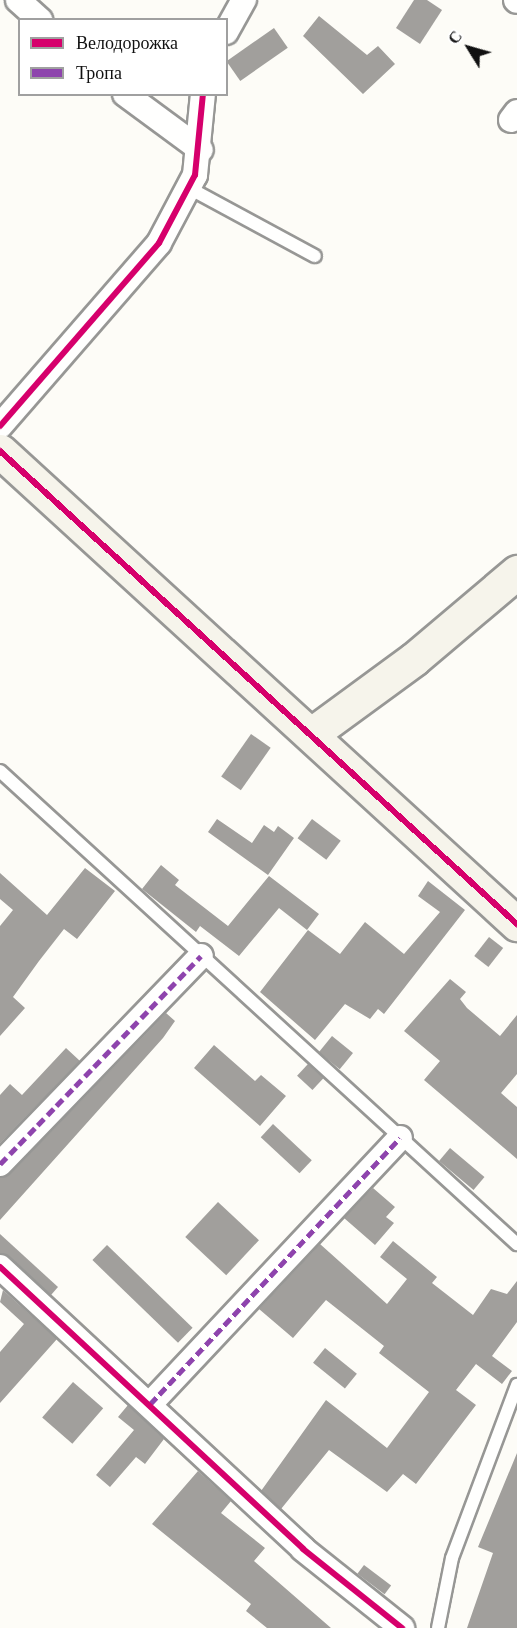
<!DOCTYPE html>
<meta charset="utf-8">
<style>
body{margin:0}
#map{position:relative;width:517px;height:1628px;overflow:hidden;background:#fdfcf7;font-family:"Libre Baskerville",serif}
div>[style]{position:absolute}
.building>*{inset:0;background:#a19f9c;transform-origin:0 0}
.roads{filter:drop-shadow(2px 0 #979795) drop-shadow(-2px 0 #979795) drop-shadow(0 2px #979795) drop-shadow(0 -2px #979795)}
.lane>*{height:12px;margin:-6px;padding:0 6px;transform-origin:6px;border-radius:6px;background:#fffffe}
.street>*{height:24px;margin:-12px;padding:0 12px;transform-origin:12px;border-radius:12px;background:#fffffe}
.secondary>*{height:33px;margin:-16.5px;padding:0 16.5px;transform-origin:16.5px;border-radius:16.5px;background:#f6f4eb}
.quiet>*{height:4.5px;margin-top:-2.25px;transform-origin:0;background:repeating-linear-gradient(90deg,#8e44ad 0 9px,transparent 0 13.5px)}
.cycleway>*{height:6px;margin:-3px;padding:0 3px;transform-origin:3px;border-radius:3px;background:#d6006c}
span{translate:-50% -50%;white-space:nowrap;text-align:center;line-height:1.15;-webkit-text-stroke:6px #fff;paint-order:stroke}
.legend{position:absolute;left:18px;top:18px;width:210px;height:78px;box-sizing:border-box;background:#fff;border:2px solid #a0a0a0;margin:0;padding:8px 10px;list-style:none;font-size:18px;color:#111}
.legend li{display:flex;align-items:center;gap:12px;height:30px}
.legend b{width:30px;border:2px solid #a0a0a0}
.north{position:absolute;left:439px;top:18px;width:60px;height:60px;-webkit-text-stroke:4px #fff;paint-order:stroke;rotate:307deg;font-size:16px;font-weight:700;line-height:24px;text-align:center;color:#111}
.north::after{content:'';display:block;margin:auto;width:21px;height:27px;background:#111;clip-path:polygon(50% 0,100% 100%,50% 72%,0 100%)}
</style>
<div id="map">
<div class="building">
<div style="clip-path:polygon(414px 0,427px 0,442px 10px,420px 44px,396px 28px)"></div>
<div style="clip-path:polygon(319px 16px,367px 55px,378px 46px,395px 64px,363px 94px,303px 36px)"></div>
<div style="left:274px;top:28px;width:24px;height:58px;rotate:55deg"></div>
<div style="left:251px;top:734px;width:24px;height:52px;rotate:35deg"></div>
<div style="clip-path:polygon(217px 819px,252px 843px,264px 825px,274px 832px,278px 826px,294px 838px,268px 875px,208px 832px)"></div>
<div style="left:312px;top:819px;width:36px;height:24px;rotate:37deg"></div>
<div style="clip-path:polygon(161px 865px,179px 880px,175px 885px,228px 926px,269px 876px,319px 914px,307px 930px,279px 908px,239px 956px,200px 926px,196px 932px,142px 889px)"></div>
<div style="clip-path:polygon(85px 868px,115px 891px,77px 939px,64px 929px,39px 961px,13px 997px,25px 1008px,0 1036px,0 926px,13px 910px,0 899px,0 873px,47px 915px)"></div>
<div style="clip-path:polygon(428px 881px,465px 910px,384px 1014px,378px 1009px,370px 1019px,345px 1004px,315px 1040px,260px 992px,308px 930px,340px 954px,365px 922px,404px 954px,440px 912px,418px 896px)"></div>
<div style="left:489px;top:937px;width:18px;height:24px;rotate:38deg"></div>
<div style="clip-path:polygon(450px 979px,466px 992px,460px 999px,467px 1008px,500px 1036px,517px 1015px,517px 1074px,501px 1093px,517px 1107px,517px 1159px,424px 1080px,440px 1061px,404px 1031px)"></div>
<div style="clip-path:polygon(166px 1013px,175px 1021px,163px 1038px,0 1220px,0 1178px,10px 1174px)"></div>
<div style="left:332px;top:1036px;width:27px;height:21px;rotate:39deg"></div>
<div style="clip-path:polygon(214px 1045px,255px 1081px,261px 1075px,286px 1096px,260px 1126px,194px 1068px)"></div>
<div style="clip-path:polygon(66px 1048px,80px 1061px,0 1143px,0 1095px,10px 1084px,22px 1095px)"></div>
<div style="left:308px;top:1064px;width:21px;height:16px;rotate:43deg"></div>
<div style="left:273px;top:1124px;width:53px;height:18px;rotate:43deg"></div>
<div style="left:450px;top:1148px;width:45px;height:17px;rotate:40deg"></div>
<div style="clip-path:polygon(373px 1188px,395px 1207px,386px 1217px,394px 1223px,375px 1245px,344px 1218px)"></div>
<div style="left:218px;top:1202px;width:56px;height:48px;rotate:43deg"></div>
<div style="clip-path:polygon(0 1234px,58px 1287px,51px 1295px,0 1253px)"></div>
<div style="clip-path:polygon(393px 1241px,437px 1277px,432px 1283px,473px 1315px,491px 1289px,507px 1294px,517px 1281px,517px 1322px,492px 1356px,512px 1371px,502px 1384px,476px 1364px,456px 1390px,476px 1405px,416px 1484px,403px 1474px,387px 1492px,329px 1450px,281px 1509px,261px 1491px,326px 1400px,387px 1448px,429px 1392px,379px 1353px,384px 1346px,326px 1300px,293px 1338px,259px 1309px,320px 1244px,387px 1304px,407px 1279px,380px 1257px)"></div>
<div style="left:107px;top:1245px;width:119px;height:21px;rotate:44deg"></div>
<div style="clip-path:polygon(3px 1290px,57px 1339px,0 1403px,0 1352px,24px 1324px,0 1302px)"></div>
<div style="left:325px;top:1348px;width:41px;height:19px;rotate:39deg"></div>
<div style="left:73px;top:1382px;width:40px;height:47px;rotate:41deg"></div>
<div style="clip-path:polygon(128px 1405px,164px 1439px,145px 1464px,136px 1457px,110px 1487px,96px 1475px,134px 1430px,118px 1417px)"></div>
<div style="clip-path:polygon(517px 1453px,517px 1628px,467px 1628px,493px 1553px,478px 1547px)"></div>
<div style="clip-path:polygon(198px 1471px,231px 1501px,221px 1513px,265px 1548px,254px 1561px,331px 1628px,267px 1628px,246px 1611px,251px 1604px,152px 1524px)"></div>
<div style="left:364px;top:1565px;width:34px;height:11px;rotate:37deg"></div>
</div>
<div class="roads">
<div class="lane">
<div style="left:189px;top:188px;width:143px;rotate:28.4deg"></div>
<div style="left:0;top:771px;width:701px;rotate:42.46deg"></div>
<div style="left:438px;top:1628px;width:71px;rotate:-78.7deg"></div>
<div style="left:452px;top:1558px;width:185px;rotate:-69.4deg"></div>
</div>
<div class="street">
<div style="left:18px;top:0;width:30px;rotate:42deg"></div>
<div style="left:516px;top:0;width:1px;rotate:45deg"></div>
<div style="left:226px;top:32px;width:37px;rotate:-61deg"></div>
<div style="left:125px;top:94px;width:94px;rotate:36.4deg"></div>
<div style="left:511px;top:120px;width:10px;rotate:-53deg"></div>
<div style="left:0;top:426px;width:242px;rotate:-49deg"></div>
<div style="left:159px;top:243px;width:77px;rotate:-62.1deg"></div>
<div style="left:195px;top:175px;width:81px;rotate:-84.4deg"></div>
<div style="left:0;top:1164px;width:289px;rotate:-46deg"></div>
<div style="left:0;top:1267px;width:414px;rotate:42.9deg"></div>
<div style="left:303px;top:1549px;width:127px;rotate:38.6deg"></div>
<div style="left:150px;top:1404px;width:365px;rotate:-46.8deg"></div>
</div>
<div class="secondary">
<div style="left:0;top:451px;width:701px;rotate:42.46deg"></div>
<div style="left:313px;top:733px;width:125px;rotate:-36.2deg"></div>
<div style="left:414px;top:659px;width:135px;rotate:-40.2deg"></div>
</div>
</div>
<div class="quiet">
<div style="left:0;top:1164px;width:289px;rotate:-46deg"></div>
<div style="left:150px;top:1404px;width:365px;rotate:-46.8deg"></div>
</div>
<div class="cycleway">
<div style="left:0;top:426px;width:242px;rotate:-49deg"></div>
<div style="left:159px;top:243px;width:77px;rotate:-62.1deg"></div>
<div style="left:195px;top:175px;width:81px;rotate:-84.4deg"></div>
<div style="left:0;top:451px;width:701px;rotate:42.46deg"></div>
<div style="left:0;top:1267px;width:414px;rotate:42.9deg"></div>
<div style="left:303px;top:1549px;width:127px;rotate:38.6deg"></div>
</div>
<ul class="legend">
<li><b style="height:8px;background:#d6006c"></b>Велодорожка</li>
<li><b style="height:8px;background:#8e44ad"></b>Тропа</li>
</ul>
<div class="north">С</div>
</div>
